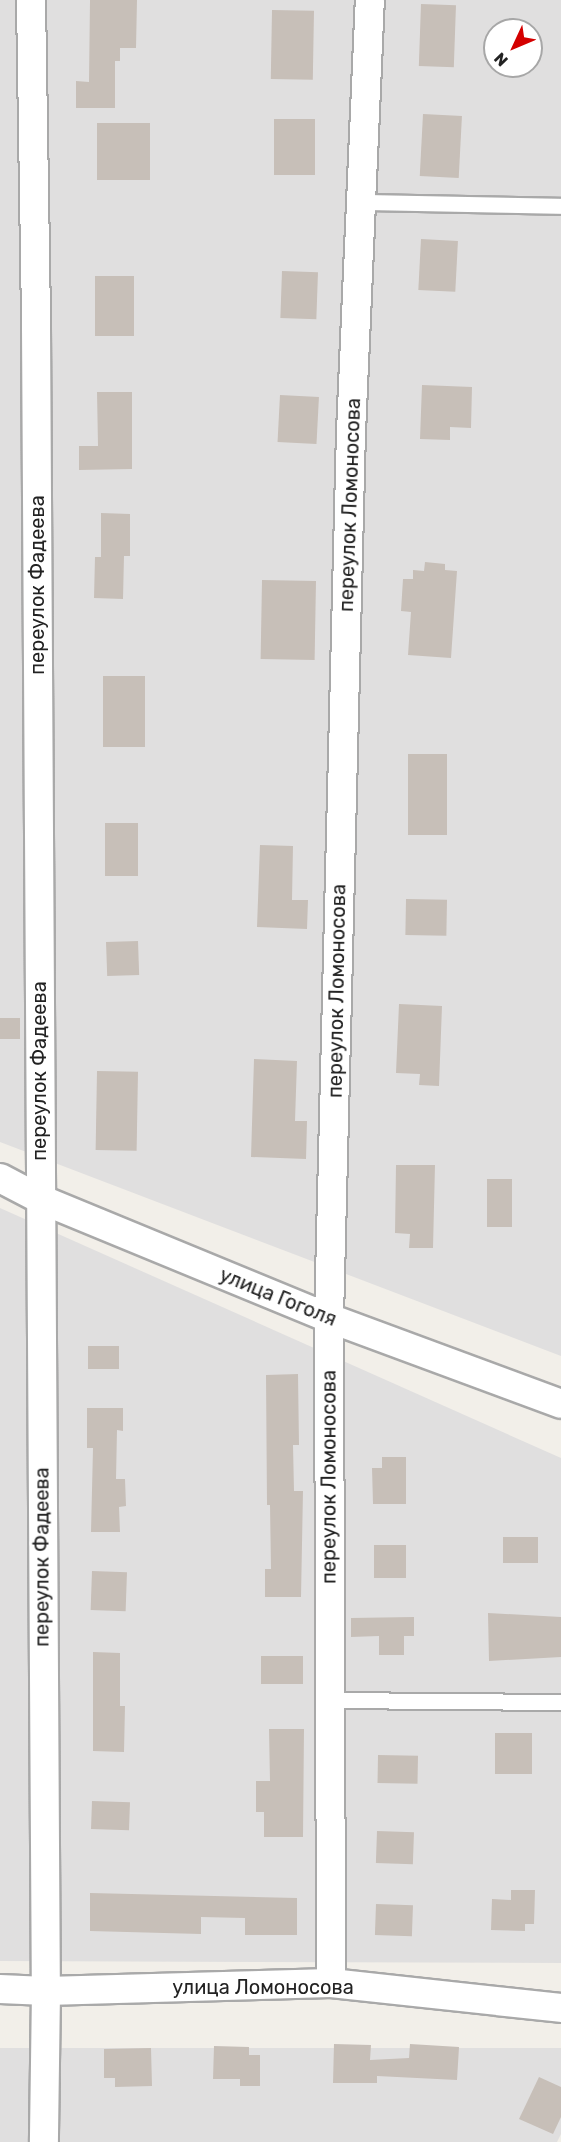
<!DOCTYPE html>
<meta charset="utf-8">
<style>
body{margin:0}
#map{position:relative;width:561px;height:2142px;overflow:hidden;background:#f2efe9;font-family:Rubik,sans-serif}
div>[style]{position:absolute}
.residential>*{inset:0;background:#e0dfdf}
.building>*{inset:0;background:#c7bfb8;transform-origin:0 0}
.roads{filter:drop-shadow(2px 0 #a9a9a9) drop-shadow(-2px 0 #a9a9a9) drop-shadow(0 2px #a9a9a9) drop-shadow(0 -2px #a9a9a9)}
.service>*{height:15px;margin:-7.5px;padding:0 7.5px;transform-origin:7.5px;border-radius:7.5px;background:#fff}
.minor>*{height:28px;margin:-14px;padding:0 14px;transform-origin:14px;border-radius:14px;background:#fff}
span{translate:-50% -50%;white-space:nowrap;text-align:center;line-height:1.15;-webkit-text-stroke:5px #fff;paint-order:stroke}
.street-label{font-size:20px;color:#222}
.north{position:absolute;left:483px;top:18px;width:60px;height:60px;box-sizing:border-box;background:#fff;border:2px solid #a7a7a7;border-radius:50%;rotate:226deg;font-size:16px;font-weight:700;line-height:24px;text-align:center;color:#222}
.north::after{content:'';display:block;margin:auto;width:21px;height:27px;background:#d40000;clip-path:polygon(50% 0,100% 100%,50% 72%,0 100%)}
</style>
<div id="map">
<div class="residential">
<div style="clip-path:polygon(evenodd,0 0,561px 0,561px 1356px,0 1142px,0 0,495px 30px,531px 30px,531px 66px,495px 66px,495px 30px)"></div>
<div style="clip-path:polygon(0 1208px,561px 1458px,561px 1963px,0 1961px)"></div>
<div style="clip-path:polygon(0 2048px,561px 2048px,561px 2134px,557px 2142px,0 2142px)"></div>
</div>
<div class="building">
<div style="clip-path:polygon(90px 0,137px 0,136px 48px,120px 48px,120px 61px,115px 61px,115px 108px,76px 108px,76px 81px,89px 82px)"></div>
<div style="left:421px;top:4px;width:35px;height:62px;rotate:2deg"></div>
<div style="left:272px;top:10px;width:42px;height:69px;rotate:1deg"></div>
<div style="left:423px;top:114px;width:39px;height:62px;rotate:3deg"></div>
<div style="left:274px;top:119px;width:41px;height:56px"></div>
<div style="left:97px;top:123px;width:53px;height:57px"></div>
<div style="left:421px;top:239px;width:37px;height:51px;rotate:3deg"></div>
<div style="left:282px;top:271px;width:36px;height:47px;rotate:2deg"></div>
<div style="left:95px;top:276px;width:39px;height:60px"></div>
<div style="clip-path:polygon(422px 385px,472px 387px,471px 428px,450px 427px,450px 440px,420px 439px)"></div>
<div style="clip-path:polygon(97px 392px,132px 392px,132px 469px,79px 470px,79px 446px,98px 446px)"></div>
<div style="left:280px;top:395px;width:39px;height:47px;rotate:3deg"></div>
<div style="clip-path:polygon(101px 513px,130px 514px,130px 556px,124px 556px,123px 599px,94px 598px,95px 557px,101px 557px)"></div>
<div style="clip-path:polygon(425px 562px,445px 564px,445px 570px,457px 571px,451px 658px,408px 655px,411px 612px,401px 611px,403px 579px,413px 579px,413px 570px,424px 571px)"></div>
<div style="left:262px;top:580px;width:54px;height:79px;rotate:1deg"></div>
<div style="left:103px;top:676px;width:42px;height:71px"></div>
<div style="left:408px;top:754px;width:39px;height:81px"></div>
<div style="left:105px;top:823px;width:33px;height:53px"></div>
<div style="clip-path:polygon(260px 845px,293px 846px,292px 900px,308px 900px,307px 929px,257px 927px)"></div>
<div style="left:406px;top:899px;width:41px;height:36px;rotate:1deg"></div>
<div style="left:138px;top:941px;width:34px;height:32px;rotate:88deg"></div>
<div style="clip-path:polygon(399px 1004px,442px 1006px,439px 1086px,419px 1085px,420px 1074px,396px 1073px)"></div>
<div style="left:0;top:1018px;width:20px;height:21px"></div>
<div style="clip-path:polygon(254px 1059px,297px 1061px,295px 1121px,307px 1121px,306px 1159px,251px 1157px)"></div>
<div style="left:97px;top:1071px;width:41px;height:79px;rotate:1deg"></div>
<div style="clip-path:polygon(396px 1165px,435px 1165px,433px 1248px,409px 1248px,410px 1234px,395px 1233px)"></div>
<div style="left:487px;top:1179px;width:25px;height:48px"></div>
<div style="left:88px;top:1346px;width:31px;height:23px"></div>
<div style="clip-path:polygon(298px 1374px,299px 1445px,293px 1445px,294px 1491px,303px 1491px,301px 1597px,265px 1597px,265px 1569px,271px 1569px,270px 1505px,267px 1505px,266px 1375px)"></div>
<div style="clip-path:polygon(87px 1408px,123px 1408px,123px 1431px,117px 1430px,116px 1479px,125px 1479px,126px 1506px,119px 1507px,120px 1532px,91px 1532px,93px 1448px,87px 1448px)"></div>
<div style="clip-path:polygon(382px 1457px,406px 1457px,406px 1504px,373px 1504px,372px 1468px,382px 1468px)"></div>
<div style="left:503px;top:1537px;width:35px;height:26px"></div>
<div style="left:374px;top:1545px;width:32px;height:33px"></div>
<div style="left:92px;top:1571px;width:35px;height:39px;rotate:2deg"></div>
<div style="clip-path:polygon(488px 1613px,561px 1617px,561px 1657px,489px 1661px)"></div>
<div style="clip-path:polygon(414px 1617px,414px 1636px,404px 1636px,404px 1655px,379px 1655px,379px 1636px,351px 1637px,351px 1618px)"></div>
<div style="clip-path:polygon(93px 1652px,120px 1653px,120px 1706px,125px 1706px,124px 1752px,93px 1751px)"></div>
<div style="left:261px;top:1656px;width:42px;height:28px"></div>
<div style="clip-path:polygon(269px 1729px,304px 1729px,303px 1837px,264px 1837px,264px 1812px,256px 1812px,256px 1781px,270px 1781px)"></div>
<div style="left:495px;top:1733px;width:37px;height:41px"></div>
<div style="left:378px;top:1755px;width:40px;height:28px;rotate:1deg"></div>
<div style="left:92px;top:1801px;width:38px;height:28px;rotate:2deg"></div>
<div style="left:377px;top:1831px;width:37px;height:32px;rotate:2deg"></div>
<div style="clip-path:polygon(511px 1890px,535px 1890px,534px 1924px,525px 1924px,525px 1931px,491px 1930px,492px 1899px,511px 1900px)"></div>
<div style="clip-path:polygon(90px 1893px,297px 1898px,297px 1935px,245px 1935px,245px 1918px,201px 1917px,201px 1934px,90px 1931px)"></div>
<div style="left:376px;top:1904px;width:37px;height:31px;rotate:2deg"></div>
<div style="clip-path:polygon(334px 2044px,371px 2045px,370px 2060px,409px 2058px,410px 2044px,459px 2047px,457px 2080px,377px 2076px,377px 2083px,333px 2083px)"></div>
<div style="clip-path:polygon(214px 2046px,249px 2047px,249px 2055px,260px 2055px,260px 2086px,240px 2086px,240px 2079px,213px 2079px)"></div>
<div style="clip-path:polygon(151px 2048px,152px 2086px,115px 2087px,115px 2078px,104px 2078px,104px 2049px)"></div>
<div style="clip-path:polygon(539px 2077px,561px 2087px,561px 2117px,553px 2134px,519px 2119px)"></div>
</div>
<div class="roads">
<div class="service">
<div style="left:361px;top:202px;width:200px;rotate:1.1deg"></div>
<div style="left:330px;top:1700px;width:231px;rotate:0.5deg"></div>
</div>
<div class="minor">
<div style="left:31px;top:0;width:328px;rotate:89.1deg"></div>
<div style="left:36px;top:328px;width:1663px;rotate:89.66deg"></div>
<div style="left:46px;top:1991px;width:151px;rotate:90.8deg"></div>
<div style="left:0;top:1178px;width:45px;rotate:27.7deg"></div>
<div style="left:40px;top:1199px;width:313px;rotate:22.4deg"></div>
<div style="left:329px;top:1318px;width:247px;rotate:20.3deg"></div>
<div style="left:331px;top:1983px;width:665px;rotate:-90.17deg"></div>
<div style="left:329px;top:1318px;width:886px;rotate:-88.58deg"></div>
<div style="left:351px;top:432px;width:432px;rotate:-87.5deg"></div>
<div style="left:0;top:1989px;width:46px;rotate:2.5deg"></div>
<div style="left:46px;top:1991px;width:285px;rotate:-1.6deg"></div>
<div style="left:331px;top:1983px;width:231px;rotate:6.2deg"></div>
</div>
</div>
<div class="street-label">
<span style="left:350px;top:505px;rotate:-88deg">переулок Ломоносова</span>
<span style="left:37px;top:585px;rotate:-90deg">переулок Фадеева</span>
<span style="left:337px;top:991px;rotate:-89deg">переулок Ломоносова</span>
<span style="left:39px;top:1071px;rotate:-90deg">переулок Фадеева</span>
<span style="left:278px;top:1297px;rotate:22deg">улица Гоголя</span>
<span style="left:329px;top:1477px;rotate:-90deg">переулок Ломоносова</span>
<span style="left:42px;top:1557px;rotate:-90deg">переулок Фадеева</span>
<span style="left:263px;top:1987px">улица Ломоносова</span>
</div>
<div class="north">N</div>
</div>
